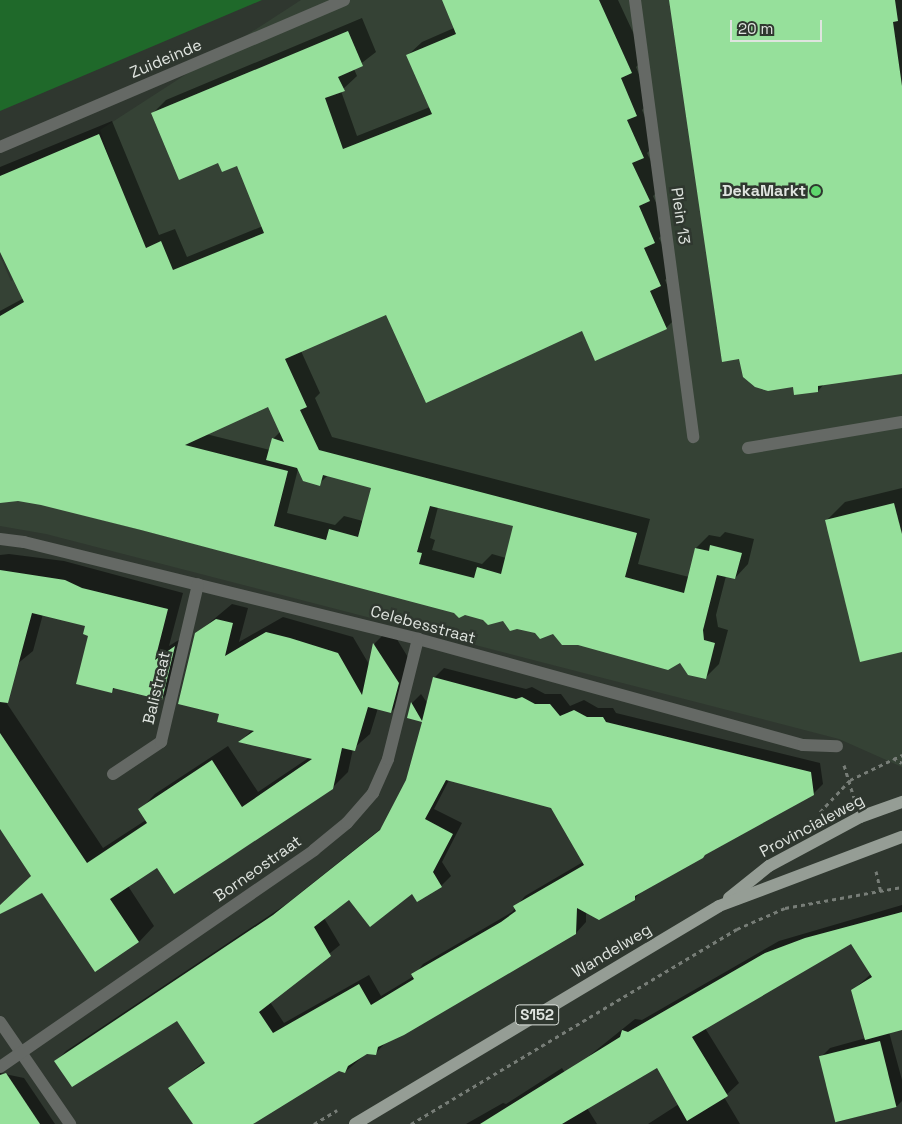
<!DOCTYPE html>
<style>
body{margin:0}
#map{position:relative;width:902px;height:1124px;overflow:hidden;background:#2f372f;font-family:"Space Grotesk",sans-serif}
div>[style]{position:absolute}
.built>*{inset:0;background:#354235}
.water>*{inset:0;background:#1f692a}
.shadow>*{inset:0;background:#0007}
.building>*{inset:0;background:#96e09b;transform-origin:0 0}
.path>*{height:3px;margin-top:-1.5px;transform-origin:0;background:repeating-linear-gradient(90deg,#777d77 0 4px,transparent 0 8px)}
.service>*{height:12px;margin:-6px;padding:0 6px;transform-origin:6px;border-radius:6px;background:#656965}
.minor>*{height:12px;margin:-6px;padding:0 6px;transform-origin:6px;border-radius:6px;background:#656965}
.primary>*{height:12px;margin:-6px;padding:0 6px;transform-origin:6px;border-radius:6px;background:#959d95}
.dots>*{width:14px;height:14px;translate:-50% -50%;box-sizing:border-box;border:2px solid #2f372f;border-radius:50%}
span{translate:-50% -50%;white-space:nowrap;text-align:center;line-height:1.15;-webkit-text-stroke:5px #2f372f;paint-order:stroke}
.shield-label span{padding:1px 4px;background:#2f372f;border:1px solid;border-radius:4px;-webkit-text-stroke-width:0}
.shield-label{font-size:15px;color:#dfe4df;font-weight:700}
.street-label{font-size:16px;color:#dfe4df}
.poi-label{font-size:16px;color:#dfe4df;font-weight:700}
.right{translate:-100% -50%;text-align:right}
.scale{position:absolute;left:730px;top:20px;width:92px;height:22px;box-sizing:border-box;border:2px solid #dfe4df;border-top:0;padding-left:6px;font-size:15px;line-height:18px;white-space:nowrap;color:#dfe4df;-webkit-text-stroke:4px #2f372f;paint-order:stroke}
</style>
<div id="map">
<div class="built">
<div style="clip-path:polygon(301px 0,902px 0,902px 767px,839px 739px,46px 534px,0 526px,0 256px,11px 281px,132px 224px,100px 130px)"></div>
</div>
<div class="water">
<div style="clip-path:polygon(0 0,262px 0,0 111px)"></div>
</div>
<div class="shadow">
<div style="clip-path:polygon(evenodd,443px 0,618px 0,645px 58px,636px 67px,650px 101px,642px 110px,656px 144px,647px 153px,663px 186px,653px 196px,668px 229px,659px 238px,674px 271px,665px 280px,680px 314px,666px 328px,582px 330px,387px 313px,301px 351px,320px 393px,315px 398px,332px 437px,650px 519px,638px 564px,689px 577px,696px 548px,709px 535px,720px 537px,725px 532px,754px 539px,748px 564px,735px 578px,726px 576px,716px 615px,718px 627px,728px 630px,719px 664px,705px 678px,680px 661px,553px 632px,536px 632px,503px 619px,484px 619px,41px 504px,18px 500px,0 502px,0 311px,24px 298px,0 249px,0 167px,112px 121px,159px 235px,175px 229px,187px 257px,263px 226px,237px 164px,219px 161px,153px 113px,166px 100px,362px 18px,376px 52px,354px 69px,357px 76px,341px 91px,357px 136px,430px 107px,408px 55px,422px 42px,454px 28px,443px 0,269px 405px,281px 431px,273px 439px,270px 450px,206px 434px,269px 405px,443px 0,298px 469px,319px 484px,328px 475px,373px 487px,363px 521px,344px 516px,335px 525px,287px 513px,298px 469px,443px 0,438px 507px,515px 526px,506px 558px,492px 554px,482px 564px,432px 550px,435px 540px,430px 538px,438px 507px)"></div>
<div style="clip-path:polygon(670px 0,902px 0,902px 372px,825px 383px,818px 391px)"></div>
<div style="clip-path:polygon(902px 488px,902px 650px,826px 521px,845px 502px)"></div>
<div style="clip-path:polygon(9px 554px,64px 561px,183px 593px,169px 646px,190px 633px,178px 683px,162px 699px,116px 687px,111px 692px,87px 625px,43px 614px,33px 651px,0 678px,0 555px)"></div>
<div style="clip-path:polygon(232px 604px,248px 608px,239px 642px,283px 617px,353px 637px,370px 666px,375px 643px,390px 628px,414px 667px,406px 696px,391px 712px,378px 708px,370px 734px,353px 749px,348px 772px,332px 788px,157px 866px,128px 886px,154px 926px,139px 942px,42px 891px,0 907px,32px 875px,0 827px,0 693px,103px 848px,146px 820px,140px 810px,155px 794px,228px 746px,258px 792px,310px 757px,241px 741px,253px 729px,221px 713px,196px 634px)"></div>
<div style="clip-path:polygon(evenodd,444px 668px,526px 689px,532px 687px,545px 694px,561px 694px,570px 706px,584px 700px,598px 708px,613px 708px,616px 713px,820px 763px,823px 784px,813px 794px,710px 850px,703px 857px,644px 889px,634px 899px,586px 912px,586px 922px,576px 933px,386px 1042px,375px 1054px,367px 1053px,345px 1072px,339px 1070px,251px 1124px,194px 1124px,170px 1088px,205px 1061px,178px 1019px,56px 1061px,66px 1051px,285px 905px,383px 827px,407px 780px,424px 721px,408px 717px,412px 703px,421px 694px,428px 704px,434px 678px,444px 668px,449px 780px,552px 807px,583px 862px,525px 896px,512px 912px,423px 964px,414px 976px,381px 996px,369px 975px,284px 1023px,270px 1002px,340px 945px,324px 918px,349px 898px,413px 892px,441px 886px,451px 876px,442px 862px,462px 823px,434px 809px,449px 780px)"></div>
<div style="clip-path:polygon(902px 905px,902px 1029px,889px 1032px,902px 1080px,902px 1101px,897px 1106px,837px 1122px,820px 1058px,830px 1048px,866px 1038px,853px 990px,871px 974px,851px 942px,705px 1028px,739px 1083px,724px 1097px,740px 1124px,648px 1124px,679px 1104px,657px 1066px,613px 1092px,589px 1056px,635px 1019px,642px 1020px,779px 941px)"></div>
<div style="clip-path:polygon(562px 1068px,597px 1124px,466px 1124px,503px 1103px,506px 1104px)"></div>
<div style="clip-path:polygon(0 1073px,24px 1078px,55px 1124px,0 1124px)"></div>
</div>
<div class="building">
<div style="clip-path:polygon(evenodd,442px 0,599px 0,632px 73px,621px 78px,637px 116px,627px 120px,644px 158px,632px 163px,650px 201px,639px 206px,655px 243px,644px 248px,661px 286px,650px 291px,667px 329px,595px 361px,582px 331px,426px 403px,386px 315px,285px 359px,307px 407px,300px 410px,319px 450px,637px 533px,625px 577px,684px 593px,695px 548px,709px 551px,710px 545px,742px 553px,735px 579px,717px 575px,703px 630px,704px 640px,715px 643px,706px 679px,688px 675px,680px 663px,668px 670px,578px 645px,562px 645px,553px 634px,540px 639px,535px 633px,517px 629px,510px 631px,503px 621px,488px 625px,483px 620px,465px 615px,459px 618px,454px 613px,141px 530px,41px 505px,18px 501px,0 503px,0 316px,24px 302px,0 252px,0 176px,99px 134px,146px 248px,161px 241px,173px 270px,264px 233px,237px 166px,222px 172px,218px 163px,179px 180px,151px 113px,348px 31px,363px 66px,338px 77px,345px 91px,325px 98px,343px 149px,432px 114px,406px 55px,456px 34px,442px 0,268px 407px,284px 442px,272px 438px,266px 460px,297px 468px,303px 481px,320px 486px,323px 475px,371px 488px,358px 537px,329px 529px,326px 540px,274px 526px,288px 471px,185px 445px,268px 407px,442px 0,430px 506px,513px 526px,501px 574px,477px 567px,474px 578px,419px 564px,422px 553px,417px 552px,430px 506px)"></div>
<div style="clip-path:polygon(669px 0,895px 0,898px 21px,893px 22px,902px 86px,902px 374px,818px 386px,818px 392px,794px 395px,793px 387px,768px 391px,755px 387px,743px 377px,739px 359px,722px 362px)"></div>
<div style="clip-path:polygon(894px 503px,902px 534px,902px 652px,860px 662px,825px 520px)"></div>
<div style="clip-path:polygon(0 570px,65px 580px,82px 588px,168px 609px,155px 660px,175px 646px,162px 700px,113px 688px,112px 693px,76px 684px,88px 636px,83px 634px,85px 626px,32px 613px,8px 703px,0 702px)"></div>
<div style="clip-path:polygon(216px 619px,233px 623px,225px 656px,266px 632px,290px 638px,338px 653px,362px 695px,373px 643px,399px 683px,391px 713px,368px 707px,355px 751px,342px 748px,333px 789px,226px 860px,174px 894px,157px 868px,110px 899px,139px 942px,95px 972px,42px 893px,0 914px,0 905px,31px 876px,0 829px,0 733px,87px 863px,147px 823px,138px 809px,212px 760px,242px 807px,312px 759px,238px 742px,254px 731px,217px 722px,219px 714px,178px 704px,195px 633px)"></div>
<div style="clip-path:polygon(evenodd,433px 677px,516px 699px,522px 697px,535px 704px,550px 704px,560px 716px,574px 710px,587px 717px,603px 717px,606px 722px,811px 772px,814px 795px,705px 855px,703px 858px,635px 896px,635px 900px,599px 920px,577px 908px,576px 934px,404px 1035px,378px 1047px,376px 1055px,367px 1054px,348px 1066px,345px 1073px,339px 1071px,253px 1124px,193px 1124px,168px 1088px,205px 1063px,177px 1021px,72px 1087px,54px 1061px,273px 915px,380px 830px,406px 780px,422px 722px,407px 718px,411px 702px,422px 721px,433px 677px,446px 780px,551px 808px,584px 865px,513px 906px,516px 911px,501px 922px,411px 974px,414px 979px,371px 1005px,359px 984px,273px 1033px,259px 1012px,331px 956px,314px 927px,349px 900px,370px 927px,412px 894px,417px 902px,442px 887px,433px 872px,453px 834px,425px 819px,446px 780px)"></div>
<div style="clip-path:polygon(902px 912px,902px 1030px,865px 1040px,851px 990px,872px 977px,851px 944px,692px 1037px,728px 1096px,687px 1121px,657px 1068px,562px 1124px,480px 1124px,620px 1037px,622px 1030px,628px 1032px,765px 953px,805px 938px)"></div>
<div style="left:880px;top:1041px;width:68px;height:63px;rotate:76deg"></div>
<div style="clip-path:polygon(6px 1073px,40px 1124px,0 1124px,0 1075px)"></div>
</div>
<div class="path">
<div style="left:893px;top:758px;width:10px;rotate:29deg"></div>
<div style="left:844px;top:765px;width:34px;rotate:73deg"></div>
<div style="left:820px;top:812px;width:44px;rotate:-46.8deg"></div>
<div style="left:850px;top:780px;width:58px;rotate:-25.7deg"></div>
<div style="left:876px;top:871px;width:22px;rotate:77deg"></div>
<div style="left:314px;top:1124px;width:27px;rotate:-31deg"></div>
<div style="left:411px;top:1124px;width:380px;rotate:-30.9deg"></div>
<div style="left:737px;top:929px;width:52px;rotate:-23.6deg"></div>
<div style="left:785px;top:908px;width:119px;rotate:-10.2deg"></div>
</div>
<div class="service">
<div style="left:635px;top:0;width:441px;rotate:82.4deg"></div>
<div style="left:748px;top:448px;width:156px;rotate:-9.6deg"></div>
</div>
<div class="minor">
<div style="left:0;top:147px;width:374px;rotate:-23.1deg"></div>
<div style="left:0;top:539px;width:24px;rotate:7deg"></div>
<div style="left:24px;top:542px;width:406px;rotate:13.8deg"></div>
<div style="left:418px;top:639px;width:399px;rotate:15.4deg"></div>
<div style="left:803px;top:745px;width:34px;rotate:2deg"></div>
<div style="left:113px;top:774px;width:58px;rotate:-33.7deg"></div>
<div style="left:161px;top:742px;width:162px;rotate:-76.8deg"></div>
<div style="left:0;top:1022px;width:124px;rotate:55.5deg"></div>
<div style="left:0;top:1067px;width:382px;rotate:-34.6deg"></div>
<div style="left:314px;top:850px;width:43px;rotate:-39.3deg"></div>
<div style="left:347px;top:823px;width:40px;rotate:-49deg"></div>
<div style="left:373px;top:793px;width:37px;rotate:-66deg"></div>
<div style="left:388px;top:759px;width:124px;rotate:-76deg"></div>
</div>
<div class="primary">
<div style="left:729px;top:898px;width:51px;rotate:-38.7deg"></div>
<div style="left:769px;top:866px;width:103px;rotate:-28.3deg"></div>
<div style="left:860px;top:817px;width:45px;rotate:-19.7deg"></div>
<div style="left:355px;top:1124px;width:424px;rotate:-30.9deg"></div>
<div style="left:719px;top:906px;width:196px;rotate:-20.7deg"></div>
</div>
<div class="dots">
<div style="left:816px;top:191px;background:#5ed56c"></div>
</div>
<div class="shield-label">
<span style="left:537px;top:1015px">S152</span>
</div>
<div class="street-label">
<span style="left:166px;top:59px;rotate:-23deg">Zuideinde</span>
<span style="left:680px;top:216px;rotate:82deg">Plein 13</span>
<span style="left:423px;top:625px;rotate:15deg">Celebesstraat</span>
<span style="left:157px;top:688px;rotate:-77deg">Balistraat</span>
<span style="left:812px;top:826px;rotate:-28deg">Provincialeweg</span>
<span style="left:258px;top:869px;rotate:-35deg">Borneostraat</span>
<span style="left:612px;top:951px;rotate:-31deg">Wandelweg</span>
</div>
<div class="poi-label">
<span class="right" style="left:806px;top:191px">DekaMarkt</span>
</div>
<div class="scale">20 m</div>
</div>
